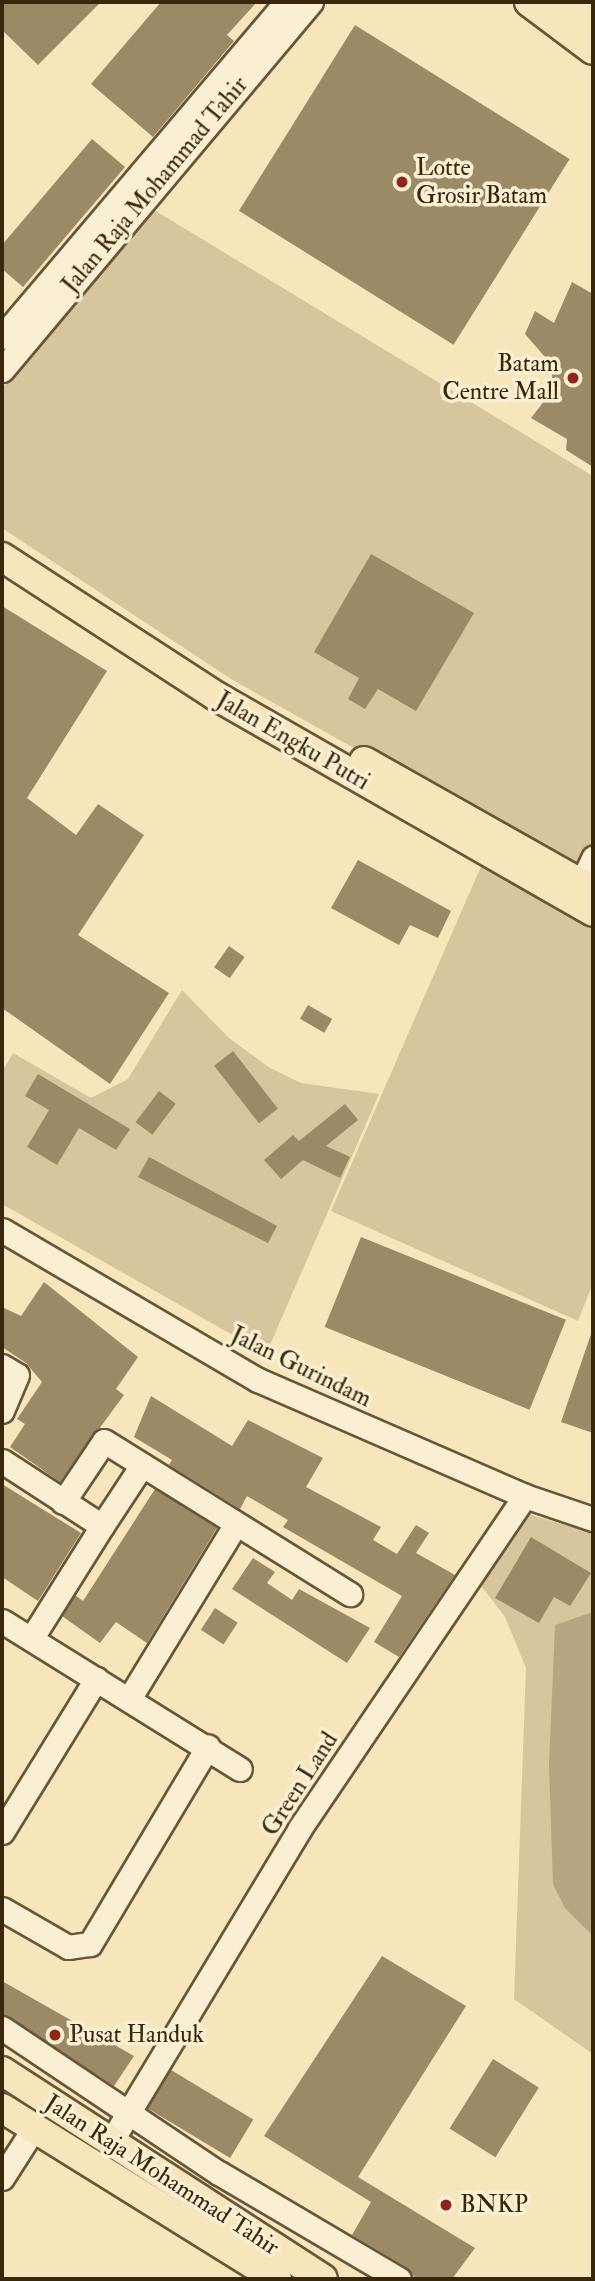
<!DOCTYPE html>
<style>
body{margin:0}
#map{position:relative;width:595px;height:2281px;overflow:hidden;background:#f7e5bc;font-family:"IM FELL Double Pica",serif}
div>[style]{position:absolute}
.green>*{inset:0;background:#d7c59e}
.water>*{inset:0;background:#b7a480}
.building>*{inset:0;background:#9c8a67;transform-origin:0 0}
.roads{filter:drop-shadow(2px 0 #695637) drop-shadow(-2px 0 #695637) drop-shadow(0 2px #695637) drop-shadow(0 -2px #695637)}
.minor>*{height:23px;margin:-11.5px;padding:0 11.5px;transform-origin:11.5px;border-radius:11.5px;background:#faeed3}
.major>*{height:28px;margin:-14px;padding:0 14px;transform-origin:14px;border-radius:14px;background:#f7e5bc}
.dots>*{width:19px;height:19px;translate:-50% -50%;box-sizing:border-box;border:4px solid #faeed3;border-radius:50%}
span{translate:-50% -50%;white-space:nowrap;text-align:center;line-height:1.15;-webkit-text-stroke:7px #faeed3;paint-order:stroke}
.poi-label{font-size:24px;color:#3a270b}
.left{translate:0 -50%;text-align:left}
.right{translate:-100% -50%;text-align:right}
.street-label{font-size:24px;color:#3a270b}
.frame{position:absolute;inset:0;border:4px solid #3a270b;pointer-events:none}
</style>
<div id="map">
<div class="green">
<div style="clip-path:polygon(154px 210px,593px 476px,593px 841px,577px 873px,231px 679px,2px 528px,2px 388px)"></div>
<div style="clip-path:polygon(482px 864px,593px 920px,593px 1283px,578px 1321px,331px 1211px)"></div>
<div style="clip-path:polygon(182px 990px,229px 1038px,270px 1068px,301px 1083px,379px 1094px,266px 1354px,2px 1204px,2px 1072px,13px 1053px,91px 1098px,128px 1079px)"></div>
<div style="clip-path:polygon(521px 1512px,593px 1533px,593px 2054px,514px 1999px,526px 1668px,505px 1617px,476px 1579px)"></div>
</div>
<div class="water">
<div style="clip-path:polygon(593px 1612px,593px 1936px,565px 1908px,553px 1884px,549px 1765px,555px 1625px)"></div>
</div>
<div class="building">
<div style="clip-path:polygon(2px 2px,101px 2px,38px 65px,2px 30px)"></div>
<div style="clip-path:polygon(161px 2px,257px 2px,227px 35px,234px 41px,153px 137px,91px 84px)"></div>
<div style="left:355px;top:25px;width:253px;height:219px;rotate:32deg"></div>
<div style="clip-path:polygon(92px 139px,125px 167px,23px 287px,2px 269px,2px 245px)"></div>
<div style="clip-path:polygon(572px 282px,593px 294px,593px 467px,566px 450px,567px 439px,531px 418px,552px 391px,552px 365px,525px 334px,535px 311px,554px 323px)"></div>
<div style="clip-path:polygon(371px 554px,474px 613px,416px 711px,378px 689px,365px 709px,348px 699px,359px 678px,314px 652px)"></div>
<div style="clip-path:polygon(2px 606px,107px 671px,27px 798px,76px 835px,98px 804px,144px 835px,78px 935px,169px 993px,110px 1084px,2px 1008px)"></div>
<div style="clip-path:polygon(358px 860px,451px 911px,438px 938px,410px 925px,399px 945px,331px 908px)"></div>
<div style="left:229px;top:946px;width:19px;height:26px;rotate:35deg"></div>
<div style="left:308px;top:1005px;width:28px;height:16px;rotate:30deg"></div>
<div style="left:233px;top:1051px;width:73px;height:24px;rotate:52deg"></div>
<div style="clip-path:polygon(38px 1074px,130px 1129px,116px 1150px,79px 1128px,57px 1165px,27px 1147px,49px 1110px,25px 1096px)"></div>
<div style="left:159px;top:1091px;width:21px;height:39px;rotate:37deg"></div>
<div style="clip-path:polygon(345px 1104px,358px 1120px,326px 1146px,350px 1157px,340px 1178px,303px 1160px,281px 1179px,264px 1160px,293px 1135px,299px 1141px)"></div>
<div style="clip-path:polygon(149px 1157px,277px 1226px,268px 1243px,138px 1177px)"></div>
<div style="left:361px;top:1237px;width:221px;height:97px;rotate:22deg"></div>
<div style="clip-path:polygon(44px 1282px,138px 1357px,116px 1389px,124px 1395px,60px 1482px,10px 1447px,25px 1424px,17px 1419px,42px 1382px,26px 1363px,2px 1347px,2px 1307px,21px 1316px)"></div>
<div style="clip-path:polygon(591px 1334px,593px 1335px,593px 1433px,561px 1422px)"></div>
<div style="clip-path:polygon(151px 1396px,232px 1446px,248px 1420px,323px 1458px,306px 1487px,381px 1527px,373px 1540px,397px 1554px,416px 1525px,429px 1533px,416px 1553px,455px 1575px,399px 1657px,374px 1642px,402px 1596px,283px 1527px,288px 1520px,247px 1496px,240px 1509px,169px 1465px,172px 1460px,134px 1437px)"></div>
<div style="clip-path:polygon(2px 1484px,81px 1533px,38px 1601px,2px 1577px)"></div>
<div style="clip-path:polygon(155px 1489px,217px 1528px,147px 1643px,116px 1622px,100px 1643px,62px 1616px,75px 1595px,83px 1601px)"></div>
<div style="clip-path:polygon(531px 1537px,591px 1573px,570px 1606px,554px 1597px,539px 1623px,495px 1598px)"></div>
<div style="clip-path:polygon(253px 1558px,275px 1572px,267px 1583px,292px 1600px,299px 1589px,370px 1628px,347px 1663px,232px 1589px)"></div>
<div style="left:215px;top:1608px;width:27px;height:26px;rotate:33deg"></div>
<div style="clip-path:polygon(382px 1956px,466px 2006px,358px 2177px,475px 2248px,452px 2279px,416px 2279px,406px 2267px,352px 2235px,371px 2202px,264px 2136px)"></div>
<div style="clip-path:polygon(2px 1981px,134px 2056px,114px 2086px,2px 2014px)"></div>
<div style="left:493px;top:2059px;width:54px;height:82px;rotate:32deg"></div>
<div style="left:171px;top:2070px;width:96px;height:45px;rotate:31deg"></div>
</div>
<div class="roads">
<div class="minor">
<div style="left:2px;top:337px;width:439px;rotate:-49.7deg"></div>
<div style="left:2px;top:370px;width:481px;rotate:-50deg"></div>
<div style="left:581px;top:884px;width:29px;rotate:-65deg"></div>
<div style="left:2px;top:1230px;width:297px;rotate:30.4deg"></div>
<div style="left:258px;top:1380px;width:291px;rotate:23.5deg"></div>
<div style="left:525px;top:1496px;width:72px;rotate:18.7deg"></div>
<div style="left:2px;top:1366px;width:17px;rotate:31deg"></div>
<div style="left:17px;top:1375px;width:39px;rotate:113deg"></div>
<div style="left:2px;top:1461px;width:119px;rotate:33deg"></div>
<div style="left:102px;top:1526px;width:133px;rotate:122.1deg"></div>
<div style="left:63px;top:1502px;width:73px;rotate:-56.1deg"></div>
<div style="left:104px;top:1441px;width:290px;rotate:31.9deg"></div>
<div style="left:102px;top:1526px;width:73px;rotate:-56.7deg"></div>
<div style="left:2px;top:1621px;width:280px;rotate:31.9deg"></div>
<div style="left:129px;top:1699px;width:205px;rotate:-58.6deg"></div>
<div style="left:2px;top:1832px;width:180px;rotate:-58.4deg"></div>
<div style="left:2px;top:1909px;width:76px;rotate:29.9deg"></div>
<div style="left:68px;top:1947px;width:22px;rotate:-8deg"></div>
<div style="left:90px;top:1944px;width:230px;rotate:-59.2deg"></div>
<div style="left:2px;top:2028px;width:261px;rotate:33.8deg"></div>
<div style="left:219px;top:2173px;width:209px;rotate:30.5deg"></div>
<div style="left:112px;top:2140px;width:364px;rotate:-58.9deg"></div>
<div style="left:300px;top:1828px;width:401px;rotate:-55.9deg"></div>
<div style="left:2px;top:2178px;width:59px;rotate:-57.4deg"></div>
</div>
<div class="major">
<div style="left:529px;top:2px;width:80px;rotate:36.9deg"></div>
<div style="left:565px;top:2px;width:34px;rotate:36deg"></div>
<div style="left:2px;top:557px;width:255px;rotate:33deg"></div>
<div style="left:216px;top:696px;width:434px;rotate:29.8deg"></div>
<div style="left:364px;top:761px;width:263px;rotate:29.4deg"></div>
<div style="left:2px;top:2071px;width:382px;rotate:32.9deg"></div>
<div style="left:2px;top:2108px;width:324px;rotate:31.9deg"></div>
</div>
</div>
<div class="dots">
<div style="left:402px;top:182px;background:#8f2418"></div>
<div style="left:573px;top:378px;background:#8f2418"></div>
<div style="left:55px;top:2035px;background:#8f2418"></div>
<div style="left:446px;top:2205px;background:#8f2418"></div>
</div>
<div class="poi-label">
<span class="left" style="left:416px;top:182px">Lotte<br>Grosir Batam</span>
<span class="right" style="left:559px;top:378px">Batam<br>Centre Mall</span>
<span class="left" style="left:69px;top:2035px">Pusat Handuk</span>
<span class="left" style="left:460px;top:2205px">BNKP</span>
</div>
<div class="street-label">
<span style="left:155px;top:185px;rotate:-50deg">Jalan Raja Mohammad Tahir</span>
<span style="left:293px;top:741px;rotate:30deg">Jalan Engku Putri</span>
<span style="left:301px;top:1367px;rotate:26deg">Jalan Gurindam</span>
<span style="left:300px;top:1784px;rotate:-57deg">Green Land</span>
<span style="left:162px;top:2175px;rotate:33deg">Jalan Raja Mohammad Tahir</span>
</div>
<div class="frame"></div>
</div>
